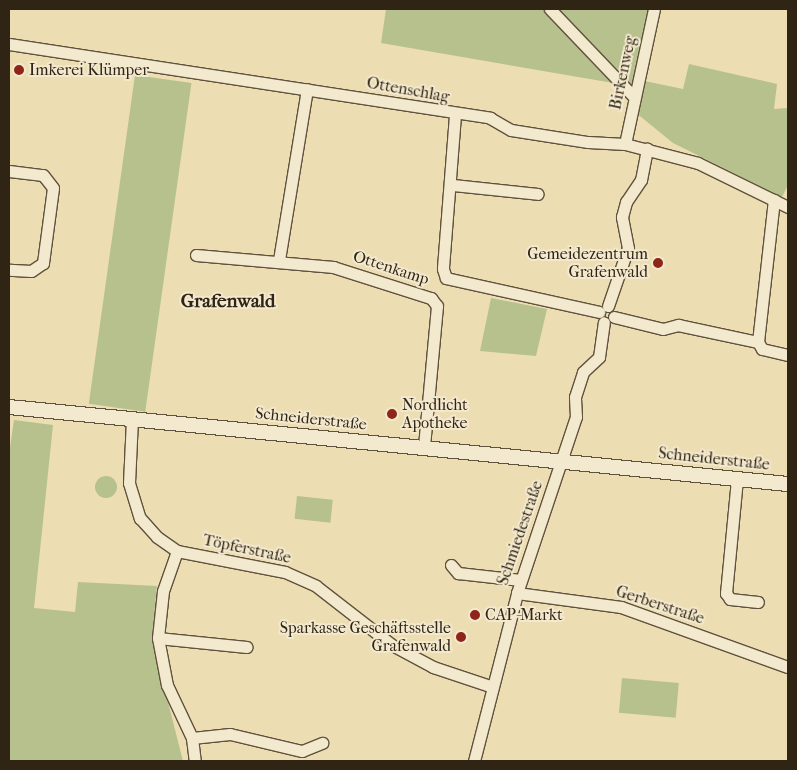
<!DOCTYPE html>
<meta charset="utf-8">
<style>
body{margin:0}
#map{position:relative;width:797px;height:770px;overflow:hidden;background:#edddb3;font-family:"IM FELL French Canon",serif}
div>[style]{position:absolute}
.green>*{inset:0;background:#b7c18d;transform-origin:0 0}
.round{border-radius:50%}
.roads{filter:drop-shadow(1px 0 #5f523c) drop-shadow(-1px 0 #5f523c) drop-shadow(0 1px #5f523c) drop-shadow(0 -1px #5f523c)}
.minor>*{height:11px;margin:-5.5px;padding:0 5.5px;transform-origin:5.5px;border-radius:5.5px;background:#f3e9ce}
.tertiary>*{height:14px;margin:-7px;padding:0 7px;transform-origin:7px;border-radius:7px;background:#f3e9ce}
.dots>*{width:14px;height:14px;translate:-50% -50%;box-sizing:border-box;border:2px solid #f3e9ce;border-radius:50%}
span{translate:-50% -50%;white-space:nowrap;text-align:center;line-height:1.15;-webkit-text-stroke:4px #f3e9ce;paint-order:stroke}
.poi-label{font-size:16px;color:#302414}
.left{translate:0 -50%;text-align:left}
.right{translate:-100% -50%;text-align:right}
.street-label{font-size:16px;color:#302414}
.quarter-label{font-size:19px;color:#302414;font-weight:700}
.frame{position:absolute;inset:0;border:10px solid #302414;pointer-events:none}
</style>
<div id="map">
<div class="green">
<div style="clip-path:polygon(386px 9px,546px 9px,619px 84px,381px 43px)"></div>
<div style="clip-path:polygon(556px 9px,651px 9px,633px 87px)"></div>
<div style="clip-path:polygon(689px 64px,777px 84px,774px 109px,788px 108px,788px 185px,782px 197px,673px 143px,635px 112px,640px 80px,683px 89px)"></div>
<div style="left:135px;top:75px;width:57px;height:332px;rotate:8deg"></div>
<div style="clip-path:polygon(491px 298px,547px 309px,536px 356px,480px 351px)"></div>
<div style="clip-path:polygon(14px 420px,53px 425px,34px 608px,75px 612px,78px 582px,157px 586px,152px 639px,183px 761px,9px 761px,9px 454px)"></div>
<div class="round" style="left:95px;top:476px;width:22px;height:22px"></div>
<div style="left:297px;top:496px;width:36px;height:23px;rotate:6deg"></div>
<div style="left:622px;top:678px;width:57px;height:35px;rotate:5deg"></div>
</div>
<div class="roads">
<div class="minor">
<div style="left:550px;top:9px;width:122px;rotate:46.3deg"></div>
<div style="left:9px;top:44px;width:487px;rotate:8.7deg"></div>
<div style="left:490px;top:118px;width:24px;rotate:30deg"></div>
<div style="left:511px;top:130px;width:78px;rotate:8.9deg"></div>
<div style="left:588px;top:142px;width:37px;rotate:3deg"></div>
<div style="left:625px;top:144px;width:75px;rotate:14.6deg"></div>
<div style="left:698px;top:163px;width:100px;rotate:26.1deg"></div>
<div style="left:455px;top:115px;width:154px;rotate:94.5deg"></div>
<div style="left:443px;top:269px;width:9px;rotate:72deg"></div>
<div style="left:446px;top:278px;width:157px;rotate:12.5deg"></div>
<div style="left:625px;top:144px;width:138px;rotate:-77.9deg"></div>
<div style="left:9px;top:171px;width:34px;rotate:7deg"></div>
<div style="left:43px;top:175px;width:16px;rotate:52deg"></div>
<div style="left:53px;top:188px;width:76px;rotate:97.6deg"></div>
<div style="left:43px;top:263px;width:14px;rotate:146deg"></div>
<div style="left:31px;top:271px;width:22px;rotate:-177deg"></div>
<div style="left:453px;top:185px;width:85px;rotate:6deg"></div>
<div style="left:196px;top:255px;width:138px;rotate:5deg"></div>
<div style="left:333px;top:267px;width:103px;rotate:17.6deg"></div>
<div style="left:431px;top:298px;width:10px;rotate:53deg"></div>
<div style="left:437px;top:306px;width:142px;rotate:95.3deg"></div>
<div style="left:279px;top:260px;width:173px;rotate:-80.7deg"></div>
<div style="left:608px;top:306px;width:61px;rotate:-71deg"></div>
<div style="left:628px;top:248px;width:32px;rotate:-101deg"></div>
<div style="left:622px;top:217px;width:16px;rotate:-75deg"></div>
<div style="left:626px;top:202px;width:27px;rotate:-56deg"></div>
<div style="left:641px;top:180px;width:32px;rotate:-79deg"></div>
<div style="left:614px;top:317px;width:50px;rotate:13.8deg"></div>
<div style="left:663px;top:329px;width:16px;rotate:-15deg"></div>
<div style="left:678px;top:325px;width:82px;rotate:12deg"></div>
<div style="left:758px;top:342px;width:8px;rotate:60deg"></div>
<div style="left:762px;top:349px;width:27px;rotate:13deg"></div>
<div style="left:758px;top:342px;width:143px;rotate:-83.6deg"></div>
<div style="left:132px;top:419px;width:64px;rotate:92.7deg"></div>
<div style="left:129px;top:483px;width:37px;rotate:73deg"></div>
<div style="left:140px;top:518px;width:25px;rotate:48deg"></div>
<div style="left:157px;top:537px;width:24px;rotate:35deg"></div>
<div style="left:177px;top:551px;width:110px;rotate:11deg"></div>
<div style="left:285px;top:572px;width:34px;rotate:24deg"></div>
<div style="left:316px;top:586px;width:96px;rotate:37.8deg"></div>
<div style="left:392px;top:645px;width:47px;rotate:28.2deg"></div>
<div style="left:433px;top:667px;width:60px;rotate:18.4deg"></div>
<div style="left:737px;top:479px;width:115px;rotate:95.5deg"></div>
<div style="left:726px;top:593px;width:7px;rotate:56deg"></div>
<div style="left:730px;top:599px;width:28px;rotate:6deg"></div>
<div style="left:177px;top:551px;width:42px;rotate:109.3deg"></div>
<div style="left:163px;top:591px;width:47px;rotate:96.1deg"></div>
<div style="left:158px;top:638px;width:48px;rotate:79.2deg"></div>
<div style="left:167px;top:685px;width:59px;rotate:64.7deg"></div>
<div style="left:192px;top:738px;width:23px;rotate:83deg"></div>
<div style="left:451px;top:565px;width:11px;rotate:49deg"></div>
<div style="left:458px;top:573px;width:63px;rotate:6.3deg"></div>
<div style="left:517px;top:593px;width:105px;rotate:7.7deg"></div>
<div style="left:621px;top:607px;width:177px;rotate:19.8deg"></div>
<div style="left:158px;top:638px;width:89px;rotate:5.8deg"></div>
<div style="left:192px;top:738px;width:38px;rotate:-6deg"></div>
<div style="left:230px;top:734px;width:74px;rotate:13.3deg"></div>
<div style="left:302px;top:751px;width:22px;rotate:-22deg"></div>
<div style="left:474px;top:761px;width:173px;rotate:-75.6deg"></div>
<div style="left:517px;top:593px;width:186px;rotate:-71.5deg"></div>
<div style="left:576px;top:417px;width:20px;rotate:-93deg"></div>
<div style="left:575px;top:397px;width:26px;rotate:-72deg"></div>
<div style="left:583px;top:372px;width:22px;rotate:-43deg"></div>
<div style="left:599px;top:357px;width:35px;rotate:-82deg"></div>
</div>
<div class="tertiary">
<div style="left:9px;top:407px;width:783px;rotate:5.65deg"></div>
</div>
</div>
<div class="dots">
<div style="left:19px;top:70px;background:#8f2418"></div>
<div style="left:658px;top:263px;background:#8f2418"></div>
<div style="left:392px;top:414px;background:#8f2418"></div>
<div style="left:475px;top:615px;background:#8f2418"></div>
<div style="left:461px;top:637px;background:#8f2418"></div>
</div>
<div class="poi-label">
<span class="left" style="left:29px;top:70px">Imkerei Klümper</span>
<span class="right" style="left:648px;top:263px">Gemeidezentrum<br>Grafenwald</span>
<span class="left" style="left:402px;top:414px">Nordlicht<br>Apotheke</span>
<span class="left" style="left:485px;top:615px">CAP-Markt</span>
<span class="right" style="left:451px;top:637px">Sparkasse Geschäftsstelle<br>Grafenwald</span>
</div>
<div class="street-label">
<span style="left:623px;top:73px;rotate:-78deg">Birkenweg</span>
<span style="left:408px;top:90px;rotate:10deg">Ottenschlag</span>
<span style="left:391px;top:268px;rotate:18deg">Ottenkamp</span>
<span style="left:311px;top:419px;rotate:6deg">Schneiderstraße</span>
<span style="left:714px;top:459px;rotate:6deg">Schneiderstraße</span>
<span style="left:520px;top:533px;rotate:-71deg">Schmiedestraße</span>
<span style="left:247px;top:549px;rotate:12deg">Töpferstraße</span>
<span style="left:660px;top:605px;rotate:18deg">Gerberstraße</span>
</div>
<div class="quarter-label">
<span style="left:228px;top:302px">Grafenwald</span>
</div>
<div class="frame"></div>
</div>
